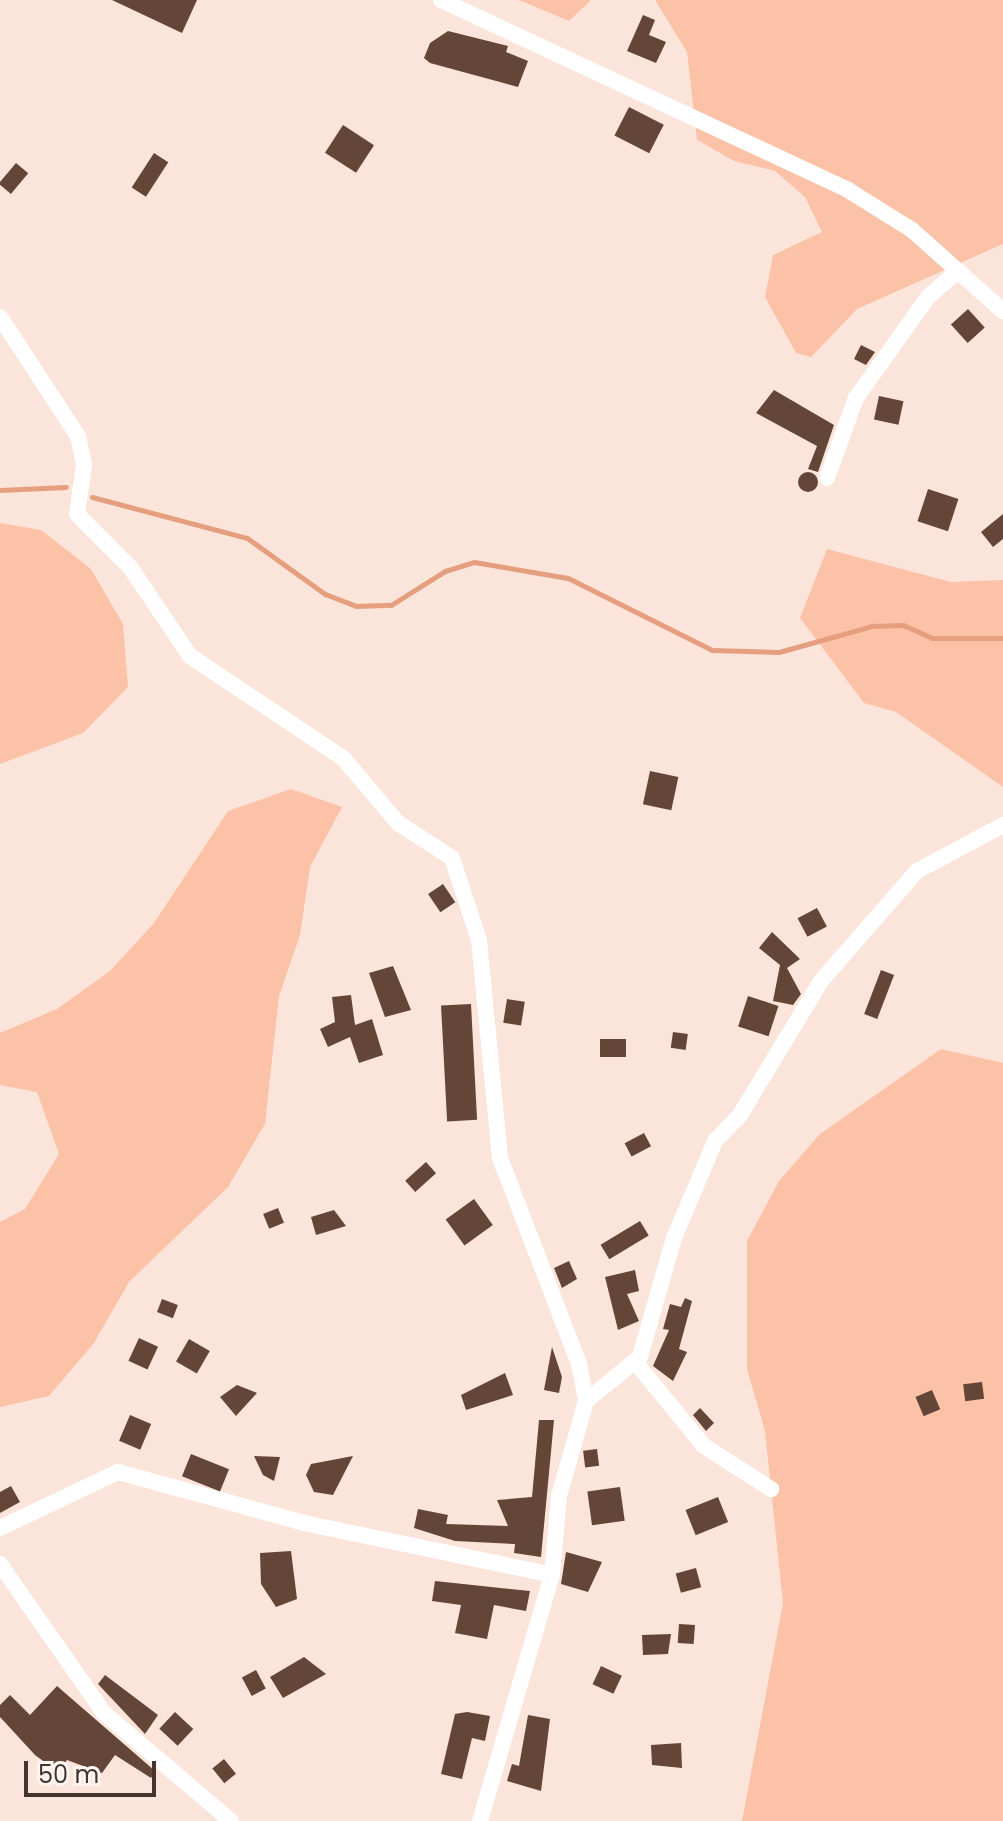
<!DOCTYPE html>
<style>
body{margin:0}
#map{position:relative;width:1003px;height:1821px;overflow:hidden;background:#fbe4da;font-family:Poppins,sans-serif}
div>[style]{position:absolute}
.green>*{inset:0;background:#fcc2a8}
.stream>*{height:5px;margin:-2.5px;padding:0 2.5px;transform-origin:2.5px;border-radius:2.5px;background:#e59f7f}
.building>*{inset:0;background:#644638;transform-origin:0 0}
.round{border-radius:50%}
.street>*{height:16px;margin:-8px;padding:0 8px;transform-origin:8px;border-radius:8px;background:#fff}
span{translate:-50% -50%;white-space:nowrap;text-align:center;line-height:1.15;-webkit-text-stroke:8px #fdf5f2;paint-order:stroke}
.scale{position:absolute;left:24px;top:1761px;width:132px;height:36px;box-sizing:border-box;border:4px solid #43352e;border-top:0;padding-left:10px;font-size:24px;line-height:28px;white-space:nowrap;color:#43352e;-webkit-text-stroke:6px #fdf5f2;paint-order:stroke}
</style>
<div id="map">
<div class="green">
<div style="clip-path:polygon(519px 0,591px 0,569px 21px)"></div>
<div style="clip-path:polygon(655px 0,1003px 0,1003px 244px,857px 309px,811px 357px,796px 353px,765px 297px,773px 255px,822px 232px,805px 197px,775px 171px,734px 161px,697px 140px,687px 52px)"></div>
<div style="clip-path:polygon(0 523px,41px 530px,91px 569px,123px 624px,128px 687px,83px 733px,0 764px)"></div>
<div style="clip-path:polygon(827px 549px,951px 582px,1003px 580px,1003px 787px,896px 712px,864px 703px,800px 618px)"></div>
<div style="clip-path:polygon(291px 789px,342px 807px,310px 867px,300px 935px,279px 996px,265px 1124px,228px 1187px,129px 1282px,94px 1343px,49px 1396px,0 1407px,0 1222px,25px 1209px,59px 1154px,37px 1092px,0 1085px,0 1033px,57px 1009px,110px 971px,154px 923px,228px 811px)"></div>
<div style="clip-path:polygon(941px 1049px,1003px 1063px,1003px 1821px,742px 1821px,783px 1603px,765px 1431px,747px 1369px,747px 1241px,779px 1181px,820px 1134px)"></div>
</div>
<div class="stream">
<div style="left:0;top:490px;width:66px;rotate:-2.6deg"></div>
<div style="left:92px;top:497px;width:160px;rotate:14.8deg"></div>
<div style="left:247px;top:538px;width:96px;rotate:35.7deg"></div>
<div style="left:325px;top:594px;width:33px;rotate:21deg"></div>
<div style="left:356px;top:606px;width:35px;rotate:-2deg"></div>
<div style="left:391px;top:605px;width:64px;rotate:-32.2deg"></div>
<div style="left:445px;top:571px;width:30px;rotate:-17deg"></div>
<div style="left:474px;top:562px;width:95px;rotate:9.7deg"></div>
<div style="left:568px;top:578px;width:161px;rotate:26.6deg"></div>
<div style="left:712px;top:650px;width:67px;rotate:1.7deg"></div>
<div style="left:779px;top:652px;width:97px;rotate:-15.6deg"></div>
<div style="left:872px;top:626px;width:31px;rotate:-2deg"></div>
<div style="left:903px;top:625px;width:32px;rotate:24deg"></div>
<div style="left:932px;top:638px;width:71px"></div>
</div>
<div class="building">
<div style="clip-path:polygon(112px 0,197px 0,182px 33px)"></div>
<div style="clip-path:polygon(643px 15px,655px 20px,649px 35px,666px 42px,656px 63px,627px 51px)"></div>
<div style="clip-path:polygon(448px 31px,508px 46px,506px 52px,528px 61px,518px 87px,430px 63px,424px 58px,430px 43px)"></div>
<div style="left:629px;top:107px;width:39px;height:32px;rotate:27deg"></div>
<div style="left:343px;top:125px;width:37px;height:33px;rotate:33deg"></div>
<div style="left:154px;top:153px;width:17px;height:41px;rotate:33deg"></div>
<div style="left:16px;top:163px;width:16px;height:27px;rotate:40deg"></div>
<div style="left:968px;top:309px;width:25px;height:23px;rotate:48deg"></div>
<div style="clip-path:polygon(861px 345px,875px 352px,866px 365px,854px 359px)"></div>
<div style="clip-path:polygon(774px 390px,834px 425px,818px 472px,808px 469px,817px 446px,756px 413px)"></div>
<div style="left:879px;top:396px;width:25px;height:24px;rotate:12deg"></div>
<div class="round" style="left:798px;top:472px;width:20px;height:20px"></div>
<div style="left:928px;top:489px;width:32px;height:34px;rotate:18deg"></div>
<div style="clip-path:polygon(1003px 514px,1003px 539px,993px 547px,981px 532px)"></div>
<div style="left:650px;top:771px;width:29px;height:34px;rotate:12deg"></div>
<div style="left:443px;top:884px;width:22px;height:18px;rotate:56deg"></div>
<div style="left:817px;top:908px;width:21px;height:22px;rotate:62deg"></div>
<div style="clip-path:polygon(772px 932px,800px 959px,787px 968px,801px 994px,793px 1005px,773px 1001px,780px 965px,759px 948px)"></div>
<div style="clip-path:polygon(393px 966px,411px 1010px,385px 1017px,369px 973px)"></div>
<div style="left:881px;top:970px;width:14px;height:47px;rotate:21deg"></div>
<div style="clip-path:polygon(351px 995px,355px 1025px,372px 1019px,383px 1055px,359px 1063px,350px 1037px,328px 1047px,320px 1029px,335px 1022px,332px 997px)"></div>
<div style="left:748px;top:996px;width:32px;height:32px;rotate:18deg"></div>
<div style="left:507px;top:999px;width:18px;height:24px;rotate:9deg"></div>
<div style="left:471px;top:1004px;width:116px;height:30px;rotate:87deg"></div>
<div style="left:673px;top:1032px;width:15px;height:16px;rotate:8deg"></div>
<div style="left:626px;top:1039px;width:18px;height:26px;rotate:90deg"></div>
<div style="left:644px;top:1133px;width:15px;height:22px;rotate:62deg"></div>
<div style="left:426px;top:1162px;width:15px;height:28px;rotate:48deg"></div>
<div style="left:474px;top:1199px;width:32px;height:35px;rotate:54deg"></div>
<div style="left:278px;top:1208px;width:16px;height:16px;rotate:68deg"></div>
<div style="clip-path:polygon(334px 1210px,346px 1226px,316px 1235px,311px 1217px)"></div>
<div style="left:640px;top:1221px;width:17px;height:46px;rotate:59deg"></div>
<div style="clip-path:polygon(569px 1261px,577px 1279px,562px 1288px,554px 1268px)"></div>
<div style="clip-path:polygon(635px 1270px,639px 1291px,627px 1294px,639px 1321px,618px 1330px,605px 1277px)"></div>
<div style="clip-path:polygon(685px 1298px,692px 1301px,679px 1349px,687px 1352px,673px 1381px,653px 1366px,669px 1330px,663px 1329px,670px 1304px,681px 1307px)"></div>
<div style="left:162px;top:1299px;width:17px;height:14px;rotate:21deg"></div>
<div style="left:139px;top:1338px;width:21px;height:25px;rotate:25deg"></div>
<div style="left:189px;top:1339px;width:24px;height:26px;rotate:30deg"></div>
<div style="clip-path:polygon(552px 1347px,562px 1377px,559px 1393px,544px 1390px)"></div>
<div style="clip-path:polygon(505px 1373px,513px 1395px,466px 1410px,461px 1395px)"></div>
<div style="left:982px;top:1382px;width:17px;height:19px;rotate:83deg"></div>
<div style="clip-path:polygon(237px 1385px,257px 1393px,236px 1416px,220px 1397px)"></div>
<div style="left:932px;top:1390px;width:21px;height:18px;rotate:67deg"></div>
<div style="clip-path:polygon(700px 1408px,714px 1423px,706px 1431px,693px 1415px)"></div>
<div style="left:130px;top:1415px;width:23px;height:28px;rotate:23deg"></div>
<div style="clip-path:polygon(539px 1420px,554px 1420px,541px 1557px,514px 1553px,515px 1544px,455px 1541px,414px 1528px,418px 1509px,448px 1515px,446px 1524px,508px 1526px,497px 1500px,532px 1497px)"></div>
<div style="left:597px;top:1449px;width:17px;height:14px;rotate:83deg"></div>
<div style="left:191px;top:1454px;width:41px;height:24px;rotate:22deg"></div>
<div style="clip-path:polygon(254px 1456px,280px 1457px,274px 1481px,263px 1475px)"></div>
<div style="clip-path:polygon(353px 1456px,333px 1495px,314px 1492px,306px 1475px,311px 1464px)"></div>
<div style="clip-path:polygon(11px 1486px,20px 1502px,0 1513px,0 1492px)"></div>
<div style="left:620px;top:1487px;width:34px;height:33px;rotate:82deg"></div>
<div style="left:718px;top:1497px;width:27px;height:35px;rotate:68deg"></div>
<div style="clip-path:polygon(291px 1551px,297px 1599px,276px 1607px,261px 1584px,260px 1553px)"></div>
<div style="clip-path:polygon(566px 1552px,602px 1562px,588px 1592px,561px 1584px)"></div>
<div style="left:696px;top:1568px;width:20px;height:21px;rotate:75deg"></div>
<div style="clip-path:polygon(435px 1581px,530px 1591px,526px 1611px,494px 1605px,487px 1639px,455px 1633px,461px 1605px,432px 1601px)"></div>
<div style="left:679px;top:1624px;width:16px;height:19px;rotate:4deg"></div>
<div style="clip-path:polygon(671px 1634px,668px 1654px,643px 1655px,642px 1635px)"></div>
<div style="clip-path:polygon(304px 1657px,326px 1674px,283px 1698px,270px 1677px)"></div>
<div style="left:601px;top:1666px;width:23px;height:20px;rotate:25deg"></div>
<div style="left:256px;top:1670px;width:21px;height:16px;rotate:62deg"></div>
<div style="clip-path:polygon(105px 1675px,158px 1715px,145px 1734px,98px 1684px)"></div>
<div style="clip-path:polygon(57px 1686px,155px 1771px,151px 1778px,115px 1755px,102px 1773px,67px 1760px,58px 1772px,35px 1755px,0 1717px,0 1705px,10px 1695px,30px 1715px)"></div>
<div style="left:175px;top:1712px;width:25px;height:23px;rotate:43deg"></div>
<div style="clip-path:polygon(467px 1712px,490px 1716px,485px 1741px,472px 1738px,462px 1779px,441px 1774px,455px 1714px)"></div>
<div style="clip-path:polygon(528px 1715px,550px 1719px,541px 1791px,507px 1781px,512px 1764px,519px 1766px)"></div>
<div style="clip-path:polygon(681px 1743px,682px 1768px,652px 1765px,651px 1745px)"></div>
<div style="left:224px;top:1759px;width:19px;height:15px;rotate:51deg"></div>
</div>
<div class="street">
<div style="left:441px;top:0;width:449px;rotate:25deg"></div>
<div style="left:848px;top:190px;width:75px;rotate:32deg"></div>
<div style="left:912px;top:230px;width:122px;rotate:41.7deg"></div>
<div style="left:0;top:317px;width:142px;rotate:56.8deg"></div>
<div style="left:78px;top:436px;width:30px;rotate:78deg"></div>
<div style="left:84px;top:465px;width:49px;rotate:98.1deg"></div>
<div style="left:77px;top:514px;width:75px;rotate:45deg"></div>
<div style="left:130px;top:567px;width:107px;rotate:56deg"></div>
<div style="left:190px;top:656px;width:184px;rotate:33.7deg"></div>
<div style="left:343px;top:758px;width:85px;rotate:49.8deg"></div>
<div style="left:398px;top:823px;width:64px;rotate:32.9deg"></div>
<div style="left:452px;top:858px;width:86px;rotate:71.8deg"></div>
<div style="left:479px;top:940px;width:219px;rotate:84.5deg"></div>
<div style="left:500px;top:1158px;width:221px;rotate:69deg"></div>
<div style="left:579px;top:1364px;width:38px;rotate:79deg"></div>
<div style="left:827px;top:478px;width:85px;rotate:-70.1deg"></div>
<div style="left:856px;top:398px;width:124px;rotate:-54.5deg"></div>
<div style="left:928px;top:297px;width:40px;rotate:-41deg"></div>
<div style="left:636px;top:1363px;width:107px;rotate:50.7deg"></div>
<div style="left:704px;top:1446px;width:80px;rotate:32.7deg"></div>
<div style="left:0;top:1528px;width:131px;rotate:-25.4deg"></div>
<div style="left:118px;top:1472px;width:193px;rotate:15.3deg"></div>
<div style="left:304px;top:1523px;width:253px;rotate:11.8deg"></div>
<div style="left:552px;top:1575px;width:79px;rotate:-84.9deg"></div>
<div style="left:559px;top:1496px;width:99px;rotate:-74.1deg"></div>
<div style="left:586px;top:1401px;width:70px;rotate:-39.2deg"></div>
<div style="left:640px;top:1357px;width:124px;rotate:-74.1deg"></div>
<div style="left:674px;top:1238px;width:105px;rotate:-67.1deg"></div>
<div style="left:715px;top:1141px;width:36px;rotate:-46deg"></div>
<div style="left:740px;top:1115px;width:157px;rotate:-58.8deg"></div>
<div style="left:821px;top:981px;width:146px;rotate:-48.9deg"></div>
<div style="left:917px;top:871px;width:98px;rotate:-28.1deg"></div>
<div style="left:0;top:1564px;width:182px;rotate:55.1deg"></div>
<div style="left:104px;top:1713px;width:167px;rotate:40.4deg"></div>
<div style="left:480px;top:1821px;width:256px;rotate:-73.7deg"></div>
</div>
<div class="scale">50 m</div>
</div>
